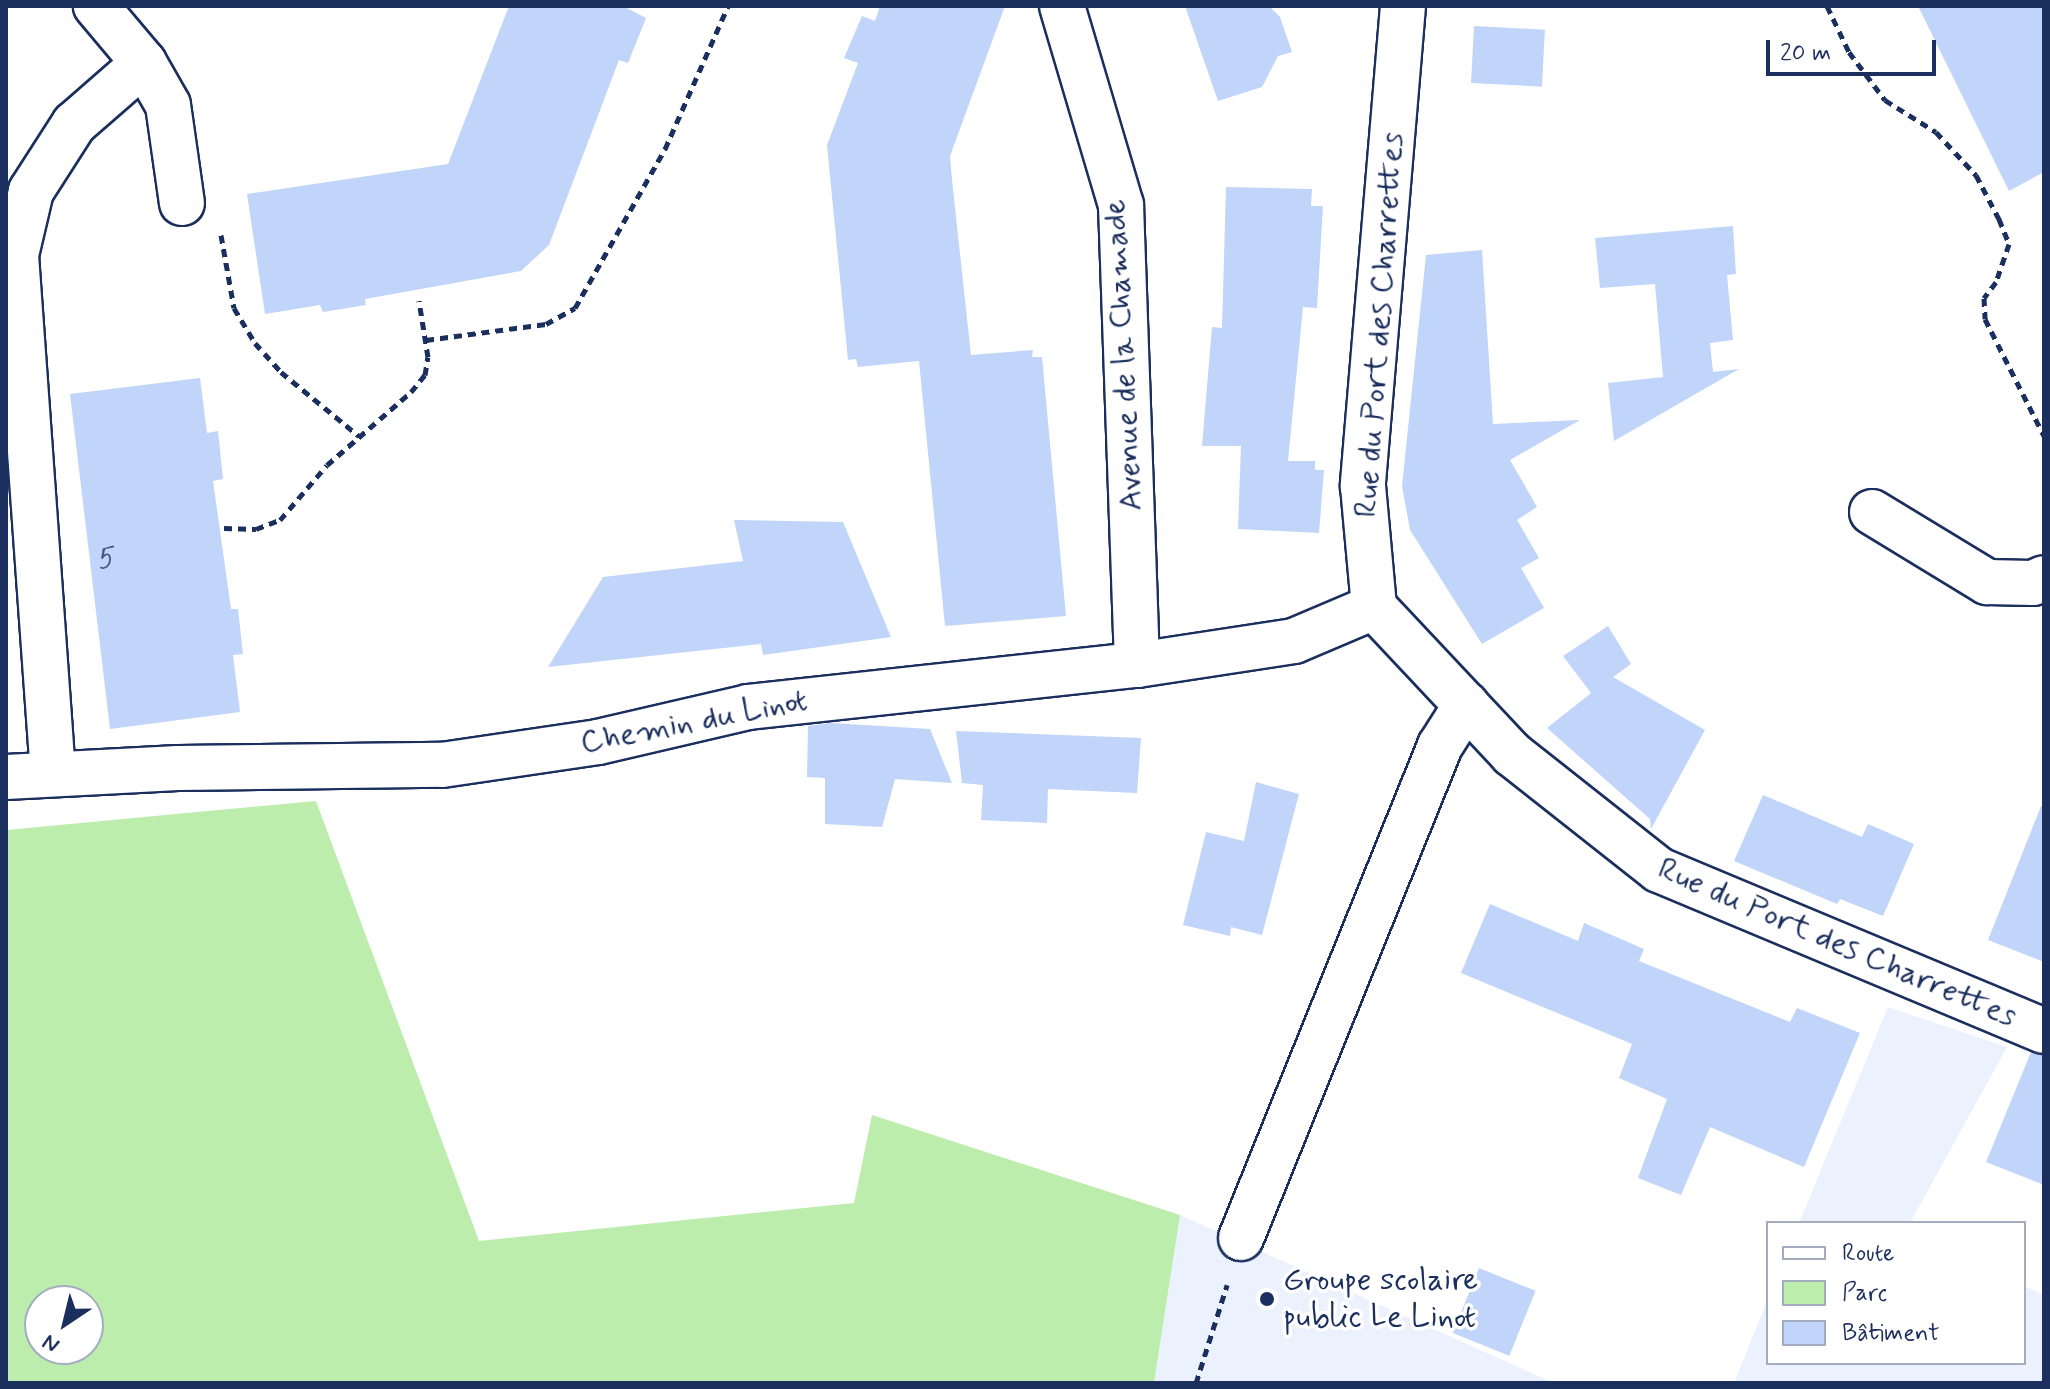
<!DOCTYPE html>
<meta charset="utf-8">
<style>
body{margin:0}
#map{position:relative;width:2050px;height:1389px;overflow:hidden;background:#fff;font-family:Mynerve,sans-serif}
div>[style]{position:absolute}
.built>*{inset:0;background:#ecf2fd}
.green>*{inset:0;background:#bdedac}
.building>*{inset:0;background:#c1d4f9;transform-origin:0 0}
.path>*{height:5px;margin-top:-2.5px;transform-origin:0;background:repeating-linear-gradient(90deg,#1b2f5e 0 8px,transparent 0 14px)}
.roads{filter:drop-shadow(2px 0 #1b2f5e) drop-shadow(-2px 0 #1b2f5e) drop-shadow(0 2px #1b2f5e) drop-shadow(0 -2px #1b2f5e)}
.minor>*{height:44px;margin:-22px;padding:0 22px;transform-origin:22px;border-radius:22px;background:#fff}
.dots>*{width:22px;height:22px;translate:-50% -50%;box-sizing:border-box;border:4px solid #fff;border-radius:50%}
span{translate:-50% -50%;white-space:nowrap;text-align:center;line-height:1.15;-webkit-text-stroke:7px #fff;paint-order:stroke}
.number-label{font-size:28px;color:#445885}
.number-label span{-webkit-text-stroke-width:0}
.street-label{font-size:32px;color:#1b2f5e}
.poi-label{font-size:32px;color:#1b2f5e}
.left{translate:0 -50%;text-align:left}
.frame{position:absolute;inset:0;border:8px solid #1b2f5e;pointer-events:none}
.legend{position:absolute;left:1766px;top:1221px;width:260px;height:144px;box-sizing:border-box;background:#fff;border:2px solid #a4acbf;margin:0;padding:10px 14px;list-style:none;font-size:24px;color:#1b2f5e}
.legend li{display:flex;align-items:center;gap:16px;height:40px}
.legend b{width:40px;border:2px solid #a4acbf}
.north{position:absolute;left:24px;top:1285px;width:80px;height:80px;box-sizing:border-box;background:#fff;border:2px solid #a4acbf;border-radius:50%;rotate:215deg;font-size:22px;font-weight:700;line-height:32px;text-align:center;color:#1b2f5e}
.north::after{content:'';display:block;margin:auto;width:28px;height:36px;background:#1b2f5e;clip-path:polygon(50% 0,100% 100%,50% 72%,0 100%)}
.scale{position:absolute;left:1766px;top:40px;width:170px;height:36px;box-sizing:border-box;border:4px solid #1b2f5e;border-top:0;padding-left:10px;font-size:24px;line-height:28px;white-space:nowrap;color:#1b2f5e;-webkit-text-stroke:6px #fff;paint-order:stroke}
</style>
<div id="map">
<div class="built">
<div style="clip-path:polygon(1888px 1007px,2007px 1047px,1910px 1223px,1799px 1223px)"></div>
<div style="clip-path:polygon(1180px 1215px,1554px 1383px,1154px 1383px)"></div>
<div style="clip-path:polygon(2024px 1286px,2044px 1295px,2044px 1383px,1734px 1383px,1768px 1299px,1768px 1363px,2024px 1363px)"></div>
</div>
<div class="green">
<div style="clip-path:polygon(evenodd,316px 801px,479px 1241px,854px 1203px,872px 1115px,1180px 1215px,1154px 1383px,6px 1383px,6px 830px,316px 801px,40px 1301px,88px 1301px,88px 1349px,40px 1349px,40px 1301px)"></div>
</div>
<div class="building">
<div style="clip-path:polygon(509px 6px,623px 6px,646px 18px,628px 63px,619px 60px,549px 245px,521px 271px,365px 299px,366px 305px,323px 312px,320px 305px,265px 314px,247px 194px,448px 164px)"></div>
<div style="clip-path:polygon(880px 6px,1005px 6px,950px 156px,952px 180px,971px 355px,1033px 350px,1032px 357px,1042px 357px,1066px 616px,945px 626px,919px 361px,858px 367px,856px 359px,848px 360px,827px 145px,858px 63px,844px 58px,862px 16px,875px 21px)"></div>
<div style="clip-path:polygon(1185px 6px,1269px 6px,1280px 17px,1292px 52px,1278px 56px,1262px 87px,1218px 101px)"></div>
<div style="clip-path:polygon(1918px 6px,2044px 6px,2044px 172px,2009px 191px)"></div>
<div style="left:1474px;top:26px;width:71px;height:57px;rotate:3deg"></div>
<div style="clip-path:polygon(1226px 187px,1312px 189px,1311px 206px,1323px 206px,1317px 308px,1303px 307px,1288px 461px,1315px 461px,1315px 470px,1324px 470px,1319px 533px,1238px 529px,1241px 446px,1202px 446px,1212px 327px,1222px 328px)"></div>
<div style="clip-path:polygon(1733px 226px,1736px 274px,1727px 275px,1733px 340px,1710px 343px,1713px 372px,1739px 369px,1614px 441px,1608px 383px,1663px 377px,1655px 284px,1600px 288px,1595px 238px)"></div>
<div style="clip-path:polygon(1482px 250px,1493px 424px,1580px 420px,1510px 460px,1537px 507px,1517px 520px,1539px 558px,1521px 568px,1544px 608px,1482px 644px,1410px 530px,1402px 486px,1426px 255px)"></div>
<div style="clip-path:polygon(200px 378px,207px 433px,218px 431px,223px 479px,213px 481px,231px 609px,238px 609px,243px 654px,233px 655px,240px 712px,110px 729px,70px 394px)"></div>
<div style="clip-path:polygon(734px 520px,843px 522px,891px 637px,763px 655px,761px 644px,548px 667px,603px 577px,743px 561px)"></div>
<div style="clip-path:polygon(1608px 626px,1631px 664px,1613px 677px,1705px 730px,1651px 829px,1650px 819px,1547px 728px,1600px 686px,1591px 693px,1563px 656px)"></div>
<div style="clip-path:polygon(831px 723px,930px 729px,952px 783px,895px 779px,882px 827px,825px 824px,825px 778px,807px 777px,808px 726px)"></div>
<div style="clip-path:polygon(956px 731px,1141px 738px,1137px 793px,1048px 789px,1047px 823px,981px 820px,983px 785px,962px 783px)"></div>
<div style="clip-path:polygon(1256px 782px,1299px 794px,1262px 935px,1231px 927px,1230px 936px,1183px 925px,1206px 832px,1244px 841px)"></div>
<div style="clip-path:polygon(1763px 795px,1862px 837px,1868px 824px,1914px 844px,1883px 916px,1840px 899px,1837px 904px,1734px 861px)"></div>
<div style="clip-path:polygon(2041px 806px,2044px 806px,2044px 962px,1988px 940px)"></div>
<div style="clip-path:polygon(1490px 904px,1578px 941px,1584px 923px,1644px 949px,1639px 961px,1790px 1022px,1797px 1008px,1860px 1033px,1804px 1167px,1710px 1127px,1681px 1195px,1638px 1178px,1667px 1099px,1619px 1078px,1632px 1044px,1461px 973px)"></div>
<div style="clip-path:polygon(2031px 1052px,2044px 1055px,2044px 1185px,1986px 1162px)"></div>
<div style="left:1479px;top:1268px;width:61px;height:70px;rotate:22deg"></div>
</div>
<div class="path">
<div style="left:1827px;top:6px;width:51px;rotate:64.4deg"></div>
<div style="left:1849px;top:52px;width:60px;rotate:53.1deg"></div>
<div style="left:1885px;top:100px;width:60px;rotate:32.1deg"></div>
<div style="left:1936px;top:132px;width:59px;rotate:47.1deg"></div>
<div style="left:1976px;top:175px;width:50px;rotate:62.4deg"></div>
<div style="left:1999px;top:219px;width:27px;rotate:68deg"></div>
<div style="left:2009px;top:244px;width:40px;rotate:108.9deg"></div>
<div style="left:1996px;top:282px;width:20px;rotate:127deg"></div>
<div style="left:1984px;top:298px;width:21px;rotate:87deg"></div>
<div style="left:1985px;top:319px;width:131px;rotate:63.2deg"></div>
<div style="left:221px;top:235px;width:74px;rotate:79.9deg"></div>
<div style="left:234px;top:308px;width:41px;rotate:59deg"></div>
<div style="left:255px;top:343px;width:39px;rotate:48deg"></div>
<div style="left:281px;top:372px;width:101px;rotate:39.4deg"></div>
<div style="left:426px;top:340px;width:121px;rotate:-7.6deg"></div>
<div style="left:546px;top:324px;width:33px;rotate:-29deg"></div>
<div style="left:575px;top:308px;width:183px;rotate:-60.5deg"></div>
<div style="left:665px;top:149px;width:156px;rotate:-66.2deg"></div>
<div style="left:224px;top:528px;width:32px;rotate:2deg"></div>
<div style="left:256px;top:529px;width:26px;rotate:-21deg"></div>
<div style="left:280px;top:520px;width:72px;rotate:-49.5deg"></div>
<div style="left:327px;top:465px;width:111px;rotate:-41deg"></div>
<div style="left:411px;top:392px;width:22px;rotate:-51deg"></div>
<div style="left:425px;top:375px;width:18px;rotate:-81deg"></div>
<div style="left:428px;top:357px;width:57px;rotate:-99.1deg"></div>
<div style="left:1196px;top:1383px;width:103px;rotate:-72.4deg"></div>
</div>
<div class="roads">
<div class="minor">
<div style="left:1062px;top:6px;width:208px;rotate:73.5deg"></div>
<div style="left:1121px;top:205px;width:460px;rotate:88deg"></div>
<div style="left:1403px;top:6px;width:482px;rotate:94.8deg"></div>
<div style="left:1363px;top:486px;width:121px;rotate:84.8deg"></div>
<div style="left:1374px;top:607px;width:202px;rotate:46.8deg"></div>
<div style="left:1512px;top:754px;width:187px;rotate:38.3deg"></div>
<div style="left:1659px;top:870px;width:417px;rotate:22.7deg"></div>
<div style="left:144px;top:63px;width:48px;rotate:60.3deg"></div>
<div style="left:168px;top:105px;width:99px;rotate:81.9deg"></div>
<div style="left:1872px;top:512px;width:135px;rotate:31.3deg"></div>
<div style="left:1987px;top:582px;width:46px;rotate:1.2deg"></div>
<div style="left:2033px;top:583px;width:12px;rotate:-24deg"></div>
<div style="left:53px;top:774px;width:520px;rotate:-94.08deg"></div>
<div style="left:16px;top:255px;width:66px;rotate:-76.8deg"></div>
<div style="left:31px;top:191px;width:80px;rotate:-57.3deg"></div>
<div style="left:74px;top:124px;width:93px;rotate:-41.1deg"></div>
<div style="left:144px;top:63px;width:75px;rotate:-130.1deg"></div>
<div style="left:6px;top:777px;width:172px;rotate:-3deg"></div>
<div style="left:178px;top:768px;width:264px;rotate:-0.7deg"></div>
<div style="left:442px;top:765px;width:158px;rotate:-8.4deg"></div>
<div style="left:598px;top:742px;width:154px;rotate:-13.1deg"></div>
<div style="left:748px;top:707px;width:391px;rotate:-6.2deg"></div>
<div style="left:1137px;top:665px;width:159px;rotate:-8.7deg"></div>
<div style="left:1294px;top:641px;width:87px;rotate:-23deg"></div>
<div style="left:1241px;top:1238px;width:531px;rotate:-67.98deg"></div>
<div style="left:1440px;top:746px;width:49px;rotate:-57.6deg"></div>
</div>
</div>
<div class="dots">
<div style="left:1267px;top:1299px;background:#1b2f5e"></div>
</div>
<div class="number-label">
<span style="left:107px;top:560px">5</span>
</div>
<div class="street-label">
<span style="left:1380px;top:325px;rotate:-86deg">Rue du Port des Charrettes</span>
<span style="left:1124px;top:355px;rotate:-93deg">Avenue de la Chamade</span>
<span style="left:694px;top:722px;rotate:-11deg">Chemin du Linot</span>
<span style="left:1837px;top:943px;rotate:23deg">Rue du Port des Charrettes</span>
</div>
<div class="poi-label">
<span class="left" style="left:1283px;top:1299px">Groupe scolaire<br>public Le Linot</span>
</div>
<div class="frame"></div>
<ul class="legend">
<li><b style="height:10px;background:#fff"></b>Route</li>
<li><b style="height:22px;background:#bdedac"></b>Parc</li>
<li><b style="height:22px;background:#c1d4f9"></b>Bâtiment</li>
</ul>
<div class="north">N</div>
<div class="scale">20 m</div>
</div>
